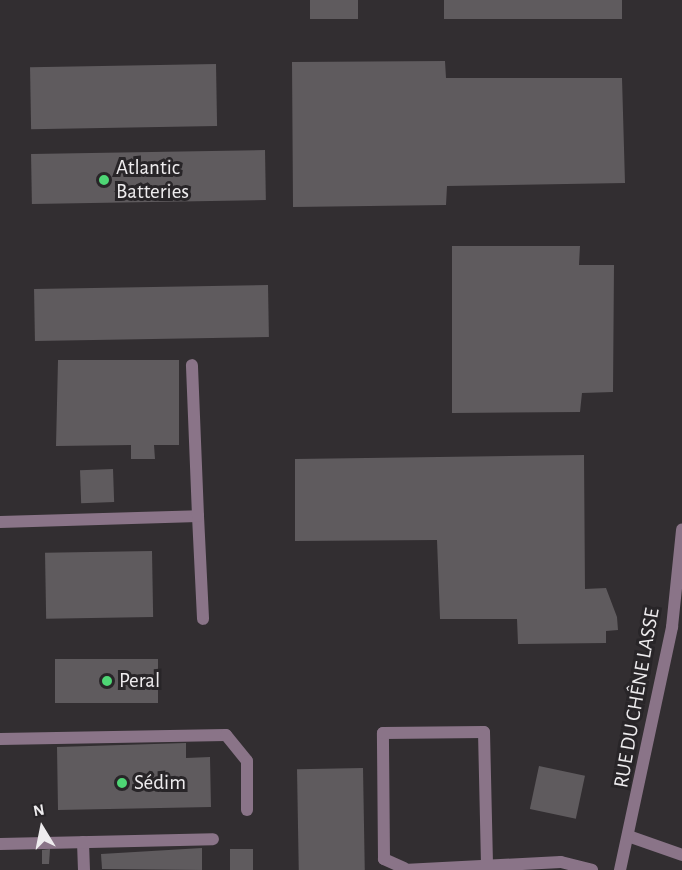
<!DOCTYPE html>
<meta charset="utf-8">
<style>
body{margin:0}
#map{position:relative;width:682px;height:870px;overflow:hidden;background:#322e31;font-family:"Alegreya Sans",sans-serif}
div>[style]{position:absolute}
.building>*{inset:0;background:#5f5b5e;transform-origin:0 0}
.lane>*{height:12px;margin:-6px;padding:0 6px;transform-origin:6px;border-radius:6px;background:#8a7488}
.street>*{height:12px;margin:-6px;padding:0 6px;transform-origin:6px;border-radius:6px;background:#8a7488}
.dots>*{width:16px;height:16px;translate:-50% -50%;box-sizing:border-box;border:3px solid #282528;border-radius:50%}
span{translate:-50% -50%;white-space:nowrap;text-align:center;line-height:1.15;-webkit-text-stroke:6px #282528;paint-order:stroke}
.poi-label{font-size:21px;color:#eeecee}
.left{translate:0 -50%;text-align:left}
.street-label{font-size:21px;color:#eeecee}
.north{position:absolute;left:12px;top:798px;width:60px;height:60px;-webkit-text-stroke:4px #282528;paint-order:stroke;rotate:350deg;font-size:16px;font-weight:700;line-height:24px;text-align:center;color:#eeecee}
.north::after{content:'';display:block;margin:auto;width:21px;height:27px;background:#eeecee;clip-path:polygon(50% 0,100% 100%,50% 72%,0 100%)}
</style>
<div id="map">
<div class="building">
<div style="left:310px;top:0;width:48px;height:19px"></div>
<div style="left:444px;top:0;width:178px;height:19px"></div>
<div style="clip-path:polygon(445px 61px,446px 78px,622px 78px,625px 183px,447px 186px,446px 205px,293px 207px,292px 62px)"></div>
<div style="left:216px;top:64px;width:62px;height:186px;rotate:89deg"></div>
<div style="left:265px;top:150px;width:50px;height:234px;rotate:89deg"></div>
<div style="clip-path:polygon(452px 246px,580px 246px,579px 265px,614px 265px,613px 392px,582px 393px,580px 412px,452px 413px)"></div>
<div style="left:268px;top:285px;width:52px;height:234px;rotate:89deg"></div>
<div style="clip-path:polygon(58px 360px,179px 360px,179px 445px,154px 445px,155px 459px,131px 459px,131px 445px,56px 446px)"></div>
<div style="clip-path:polygon(584px 455px,585px 589px,606px 588px,617px 617px,618px 630px,606px 631px,606px 643px,518px 644px,517px 619px,440px 619px,437px 540px,295px 541px,295px 459px)"></div>
<div style="left:113px;top:469px;width:33px;height:33px;rotate:88deg"></div>
<div style="left:152px;top:551px;width:66px;height:107px;rotate:89deg"></div>
<div style="left:158px;top:659px;width:44px;height:103px;rotate:90deg"></div>
<div style="clip-path:polygon(186px 743px,186px 758px,210px 757px,211px 807px,58px 810px,57px 747px)"></div>
<div style="left:539px;top:766px;width:47px;height:44px;rotate:12deg"></div>
<div style="left:363px;top:768px;width:102px;height:66px;rotate:89deg"></div>
<div style="clip-path:polygon(202px 848px,202px 870px,102px 869px,101px 854px)"></div>
<div style="clip-path:polygon(50px 849px,49px 864px,42px 864px,42px 850px)"></div>
<div style="left:230px;top:849px;width:23px;height:21px"></div>
</div>
<div class="lane">
<div style="left:198px;top:516px;width:103px;rotate:87.2deg"></div>
<div style="left:0;top:522px;width:198px;rotate:-1.7deg"></div>
<div style="left:198px;top:516px;width:151px;rotate:-92.3deg"></div>
<div style="left:0;top:739px;width:226px;rotate:-1deg"></div>
<div style="left:226px;top:735px;width:33px;rotate:51deg"></div>
<div style="left:247px;top:761px;width:49px;rotate:90deg"></div>
<div style="left:83px;top:842px;width:28px;rotate:88deg"></div>
<div style="left:0;top:844px;width:213px;rotate:-1.3deg"></div>
<div style="left:404px;top:868px;width:22px;rotate:-156deg"></div>
<div style="left:384px;top:859px;width:126px;rotate:-90.5deg"></div>
<div style="left:383px;top:733px;width:101px;rotate:-0.6deg"></div>
<div style="left:484px;top:732px;width:133px;rotate:88.7deg"></div>
<div style="left:404px;top:870px;width:157px;rotate:-2.9deg"></div>
<div style="left:561px;top:862px;width:32px;rotate:14deg"></div>
</div>
<div class="street">
<div style="left:631px;top:837px;width:54px;rotate:19.4deg"></div>
<div style="left:620px;top:870px;width:249px;rotate:-77.9deg"></div>
<div style="left:672px;top:627px;width:98px;rotate:-84.1deg"></div>
</div>
<div class="dots">
<div style="left:104px;top:180px;background:#4ed675"></div>
<div style="left:107px;top:681px;background:#4ed675"></div>
<div style="left:122px;top:783px;background:#4ed675"></div>
</div>
<div class="poi-label">
<span class="left" style="left:116px;top:180px">Atlantic<br>Batteries</span>
<span class="left" style="left:119px;top:681px">Peral</span>
<span class="left" style="left:134px;top:783px">Sédim</span>
</div>
<div class="street-label">
<span style="left:637px;top:698px;rotate:-80deg">RUE DU CHÊNE LASSE</span>
</div>
<div class="north">N</div>
</div>
